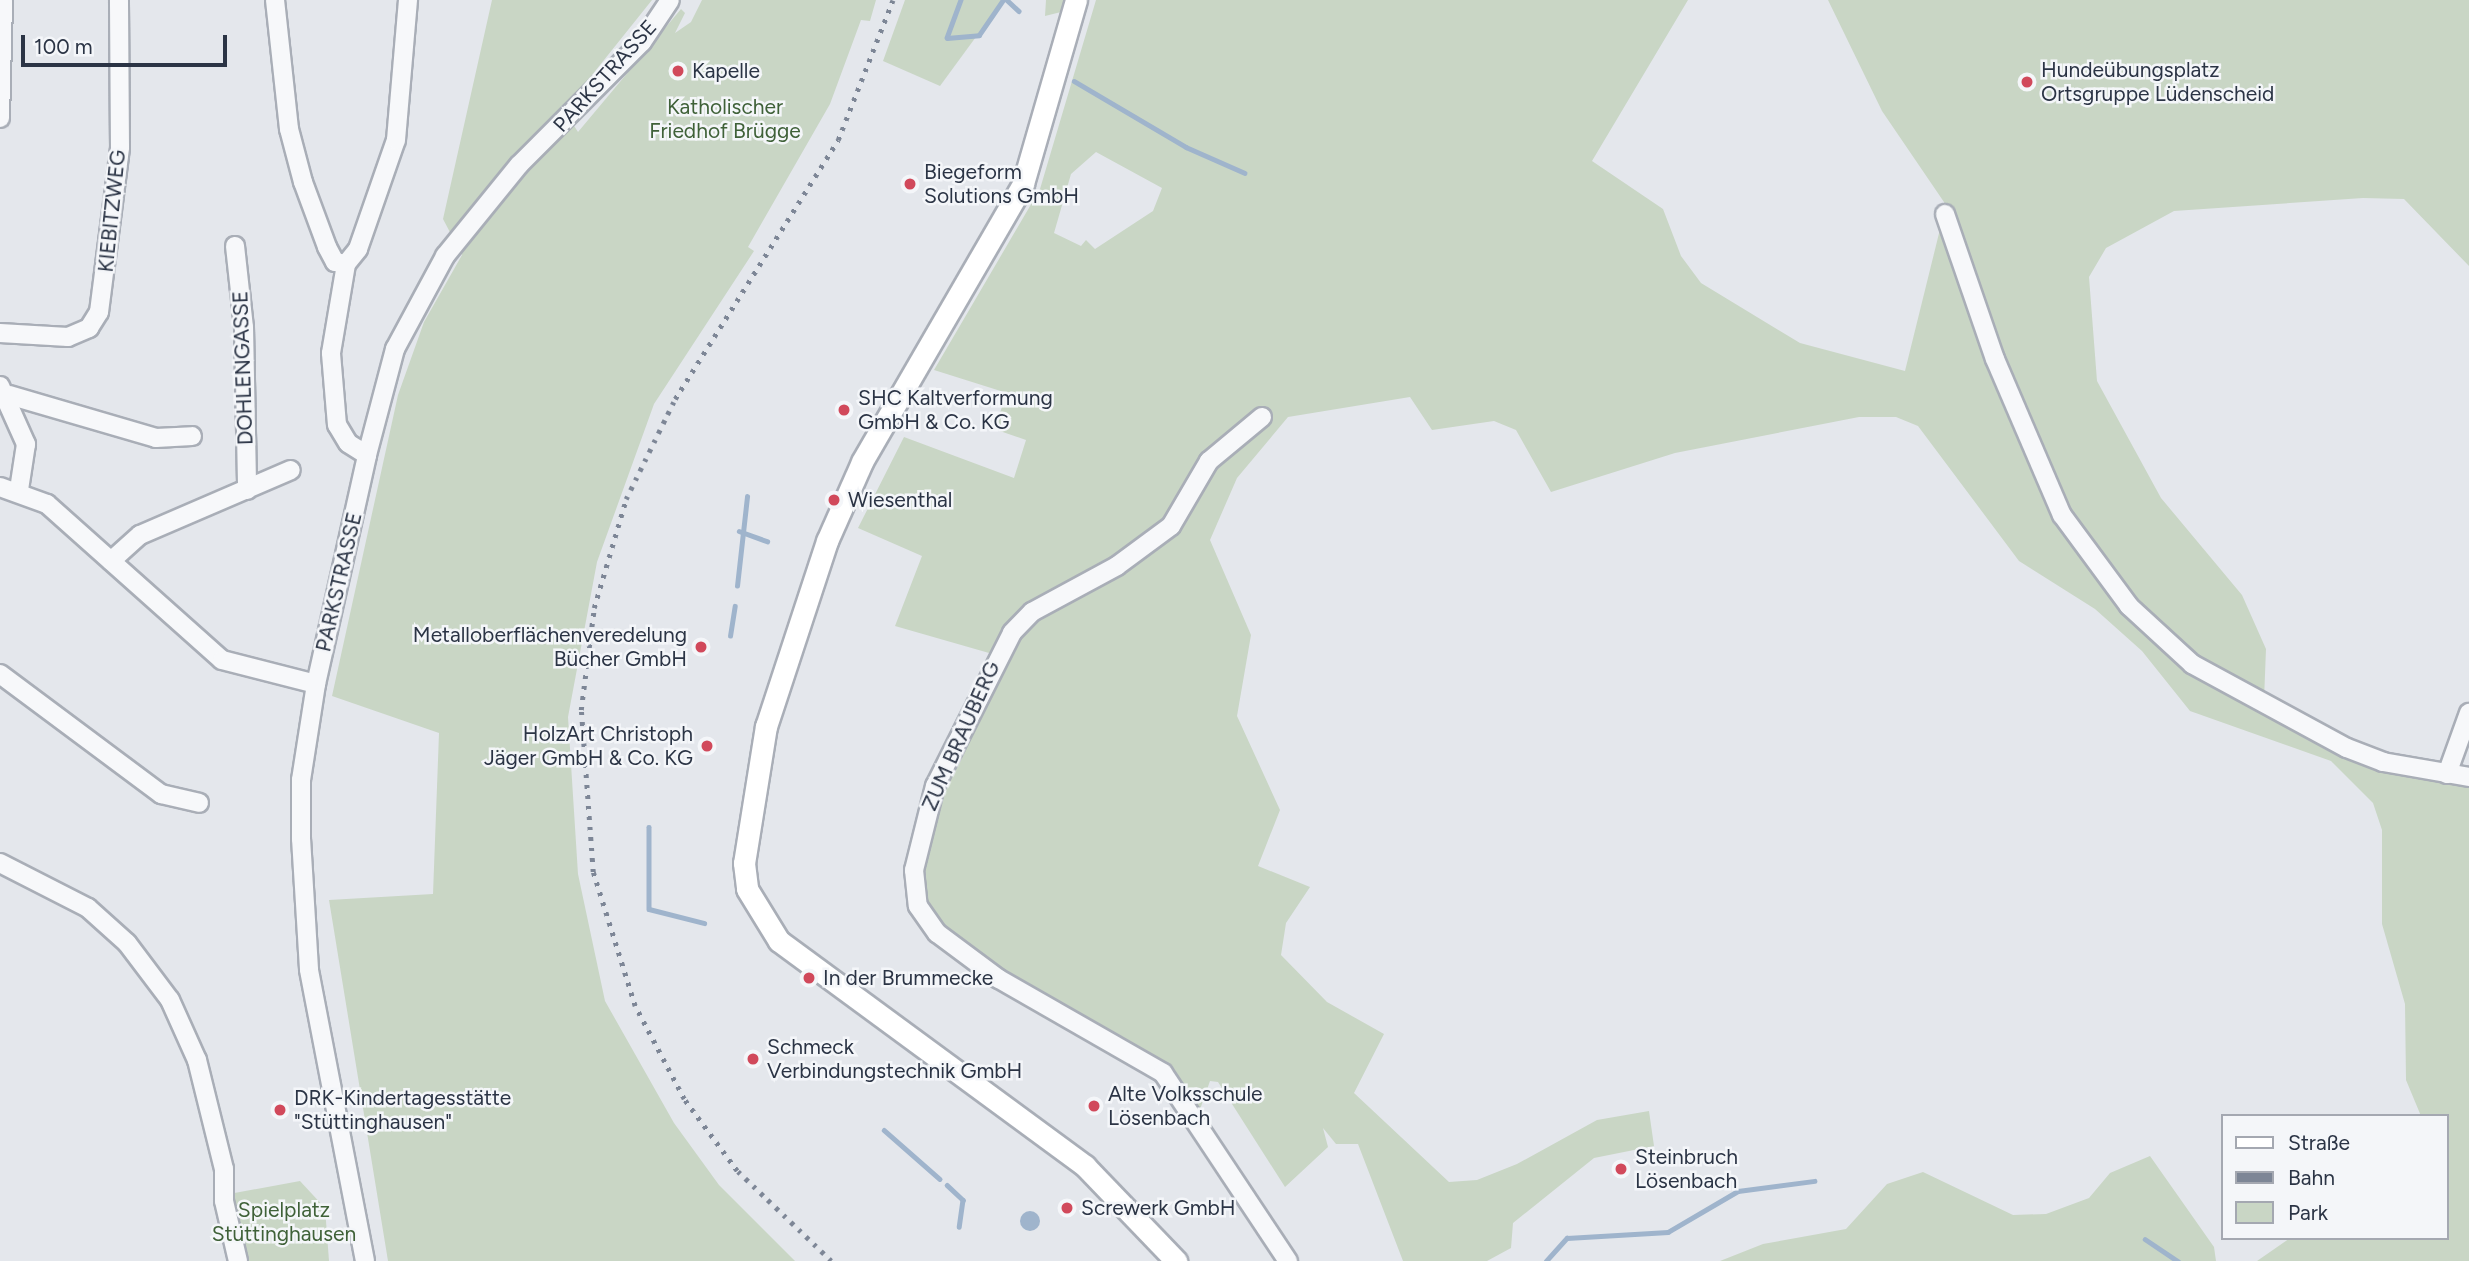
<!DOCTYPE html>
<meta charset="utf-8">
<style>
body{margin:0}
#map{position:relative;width:2469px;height:1261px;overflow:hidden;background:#e4e7ec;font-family:Figtree,sans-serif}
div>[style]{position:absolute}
.green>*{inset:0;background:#c9d6c5}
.water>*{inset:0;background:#9fb4cc}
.round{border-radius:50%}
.stream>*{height:4.5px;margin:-2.25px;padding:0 2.25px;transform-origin:2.25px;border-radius:2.25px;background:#9fb4cc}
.roads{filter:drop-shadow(2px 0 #a9aeb7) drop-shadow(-2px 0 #a9aeb7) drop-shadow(0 2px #a9aeb7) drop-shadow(0 -2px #a9aeb7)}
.minor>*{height:18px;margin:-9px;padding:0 9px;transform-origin:9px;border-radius:9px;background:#f7f8fa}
.major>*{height:21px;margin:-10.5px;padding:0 10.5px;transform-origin:10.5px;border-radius:10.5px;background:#fff}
.rail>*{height:4.5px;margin-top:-2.25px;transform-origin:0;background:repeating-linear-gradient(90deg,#7d8696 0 3.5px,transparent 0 10.5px)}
.dots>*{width:19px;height:19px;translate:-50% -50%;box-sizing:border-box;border:4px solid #f4f6f9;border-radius:50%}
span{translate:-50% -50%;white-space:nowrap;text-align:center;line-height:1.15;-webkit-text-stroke:5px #f4f6f9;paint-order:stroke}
.poi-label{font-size:21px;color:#2b3445}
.left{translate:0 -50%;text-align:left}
.right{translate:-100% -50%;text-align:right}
.street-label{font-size:21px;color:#2b3445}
.park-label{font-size:21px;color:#3f6138}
.legend{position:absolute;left:2221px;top:1114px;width:228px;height:126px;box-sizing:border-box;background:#f4f6f9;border:2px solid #a4a8b1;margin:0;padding:9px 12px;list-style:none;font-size:21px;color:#2b3445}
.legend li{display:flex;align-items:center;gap:14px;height:35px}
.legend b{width:35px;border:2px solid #a4a8b1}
.scale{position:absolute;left:21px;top:35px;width:206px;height:32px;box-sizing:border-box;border:4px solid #2b3445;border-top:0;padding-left:9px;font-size:21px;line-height:24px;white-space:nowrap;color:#2b3445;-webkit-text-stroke:5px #f4f6f9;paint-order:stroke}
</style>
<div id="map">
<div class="green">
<div style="clip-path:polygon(492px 0,652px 0,564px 110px,578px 132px,681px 9px,685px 13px,675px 33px,691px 22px,702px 0,876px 0,870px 21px,861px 20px,830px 104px,748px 247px,754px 251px,654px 404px,597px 562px,568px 717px,578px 874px,605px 1001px,674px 1123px,719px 1185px,795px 1261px,388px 1261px,329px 900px,433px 894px,439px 733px,332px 696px,398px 395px,424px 322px,462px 255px,443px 219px)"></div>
<div style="clip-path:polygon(905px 0,1003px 0,940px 86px,883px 61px)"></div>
<div style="clip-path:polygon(1046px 0,1067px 0,1065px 11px,1045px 16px)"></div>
<div style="clip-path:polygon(evenodd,1096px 0,1688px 0,1592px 161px,1663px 209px,1681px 256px,1701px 283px,1800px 343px,1905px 371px,1946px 205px,1882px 111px,1828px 0,2469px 0,2469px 266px,2404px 199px,2363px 198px,2174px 211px,2106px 248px,2089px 277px,2097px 381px,2161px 498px,2242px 595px,2266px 649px,2264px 700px,2346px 751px,2469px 781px,2469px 1261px,2257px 1261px,2290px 1238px,2446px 1238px,2446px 1116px,2421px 1116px,2406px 1080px,2405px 1004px,2382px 924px,2382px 830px,2373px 803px,2331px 761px,2190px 711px,2142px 651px,2095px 609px,2019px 561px,1918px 426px,1896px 417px,1859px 417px,1675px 453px,1551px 492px,1516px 430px,1494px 421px,1432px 430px,1410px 397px,1288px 417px,1237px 478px,1210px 540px,1251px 635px,1237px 716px,1280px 810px,1258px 866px,1310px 887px,1286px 923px,1281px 955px,1327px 1002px,1384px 1034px,1354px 1093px,1449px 1182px,1477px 1180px,1517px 1164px,1597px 1120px,1649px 1111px,1654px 1146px,1594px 1158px,1513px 1223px,1511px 1248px,1487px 1261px,1403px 1261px,1358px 1144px,1336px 1144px,1323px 1128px,1328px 1147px,1285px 1187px,1218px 1082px,1210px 1081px,1197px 1118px,1182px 1093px,982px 964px,921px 906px,924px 829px,1003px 657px,895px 626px,922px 556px,858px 528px,904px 437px,1014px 478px,1026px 440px,994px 429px,1007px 393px,934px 370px,1040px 189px,1096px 0,1096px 152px,1162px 188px,1153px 211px,1095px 249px,1086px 240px,1081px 246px,1054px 233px,1071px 174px,1096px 152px)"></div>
<div style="clip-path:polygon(2150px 1156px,2214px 1247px,2216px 1261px,1720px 1261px,1763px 1244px,1846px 1229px,1887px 1184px,1923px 1172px,2013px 1215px,2046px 1214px,2089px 1198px,2110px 1173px)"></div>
<div style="clip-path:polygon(300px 1181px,325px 1208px,329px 1261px,244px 1261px,229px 1194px)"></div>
</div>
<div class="water">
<div class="round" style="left:1020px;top:1211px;width:20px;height:20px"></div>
</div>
<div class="stream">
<div style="left:961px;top:0;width:40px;rotate:110.2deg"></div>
<div style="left:947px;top:38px;width:32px;rotate:-5deg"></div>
<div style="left:979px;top:35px;width:42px;rotate:-55.6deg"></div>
<div style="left:1007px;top:0;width:16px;rotate:43deg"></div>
<div style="left:1074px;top:81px;width:130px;rotate:30.5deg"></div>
<div style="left:1186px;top:147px;width:64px;rotate:23.8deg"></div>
<div style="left:739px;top:531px;width:30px;rotate:20deg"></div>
<div style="left:737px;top:586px;width:90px;rotate:-83.6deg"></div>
<div style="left:730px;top:636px;width:30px;rotate:-81deg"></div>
<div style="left:649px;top:827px;width:82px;rotate:90deg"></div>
<div style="left:649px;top:909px;width:57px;rotate:14.3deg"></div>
<div style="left:884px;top:1130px;width:74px;rotate:41.2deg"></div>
<div style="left:947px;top:1185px;width:22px;rotate:43deg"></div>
<div style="left:963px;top:1200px;width:27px;rotate:98deg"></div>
<div style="left:2145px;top:1239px;width:40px;rotate:34deg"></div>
<div style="left:1546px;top:1261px;width:31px;rotate:-48deg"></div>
<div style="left:1567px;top:1238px;width:101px;rotate:-3.4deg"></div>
<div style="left:1668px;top:1232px;width:81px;rotate:-30.4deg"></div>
<div style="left:1738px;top:1191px;width:77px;rotate:-7.5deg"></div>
</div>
<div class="roads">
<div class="minor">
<div style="left:275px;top:0;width:130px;rotate:83.8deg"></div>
<div style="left:289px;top:129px;width:55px;rotate:75.2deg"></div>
<div style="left:303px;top:182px;width:69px;rotate:69.7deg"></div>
<div style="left:327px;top:247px;width:17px;rotate:62deg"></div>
<div style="left:335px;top:262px;width:11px;rotate:10deg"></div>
<div style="left:0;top:118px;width:118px;rotate:-88.5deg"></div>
<div style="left:1945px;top:214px;width:153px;rotate:71deg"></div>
<div style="left:1995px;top:359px;width:170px;rotate:66.8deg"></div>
<div style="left:2062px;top:515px;width:113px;rotate:53.6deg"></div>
<div style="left:2129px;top:606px;width:86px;rotate:42.6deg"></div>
<div style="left:2192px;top:664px;width:176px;rotate:28.5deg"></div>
<div style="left:2347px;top:748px;width:39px;rotate:21deg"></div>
<div style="left:2383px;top:762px;width:87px;rotate:9.9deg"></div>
<div style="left:235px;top:246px;width:81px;rotate:83.7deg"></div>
<div style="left:244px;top:327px;width:163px;rotate:88.9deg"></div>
<div style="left:0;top:333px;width:68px;rotate:3.4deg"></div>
<div style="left:68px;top:337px;width:23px;rotate:-23deg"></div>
<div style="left:89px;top:328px;width:19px;rotate:-58deg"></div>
<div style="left:99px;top:312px;width:166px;rotate:-82.7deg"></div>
<div style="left:120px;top:147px;width:147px;rotate:-90.4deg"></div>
<div style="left:0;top:386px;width:64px;rotate:65.9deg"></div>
<div style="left:26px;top:444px;width:47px;rotate:98.7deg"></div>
<div style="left:9px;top:395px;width:153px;rotate:16.3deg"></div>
<div style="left:156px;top:438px;width:36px;rotate:-3deg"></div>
<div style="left:1262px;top:417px;width:69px;rotate:140.3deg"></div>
<div style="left:1209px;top:461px;width:75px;rotate:120.3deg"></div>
<div style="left:1171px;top:526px;width:67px;rotate:143.5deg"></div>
<div style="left:1117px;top:566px;width:97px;rotate:151.6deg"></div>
<div style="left:1032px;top:612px;width:29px;rotate:134deg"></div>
<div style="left:1012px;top:633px;width:171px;rotate:116.7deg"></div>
<div style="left:935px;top:786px;width:87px;rotate:104deg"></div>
<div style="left:914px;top:870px;width:36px;rotate:84deg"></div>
<div style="left:918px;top:906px;width:33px;rotate:55deg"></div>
<div style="left:937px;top:933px;width:77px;rotate:36.6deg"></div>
<div style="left:999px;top:979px;width:189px;rotate:29.8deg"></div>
<div style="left:1163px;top:1073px;width:226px;rotate:56.4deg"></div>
<div style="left:367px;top:455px;width:22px;rotate:-148deg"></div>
<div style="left:348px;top:443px;width:21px;rotate:-121deg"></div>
<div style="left:337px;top:425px;width:72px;rotate:-94.8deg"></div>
<div style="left:331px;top:353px;width:90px;rotate:-80.4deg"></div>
<div style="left:346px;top:264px;width:19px;rotate:-51deg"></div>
<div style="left:358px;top:249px;width:115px;rotate:-70.8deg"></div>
<div style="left:396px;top:140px;width:141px;rotate:-85.1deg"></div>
<div style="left:0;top:487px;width:50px;rotate:19.9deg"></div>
<div style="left:47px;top:504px;width:234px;rotate:41.7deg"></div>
<div style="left:222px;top:660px;width:97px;rotate:14.3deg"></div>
<div style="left:111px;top:561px;width:39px;rotate:-42deg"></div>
<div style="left:140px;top:535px;width:164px;rotate:-23.3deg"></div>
<div style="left:0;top:674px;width:201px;rotate:36.7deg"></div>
<div style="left:161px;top:794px;width:39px;rotate:13deg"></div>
<div style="left:2447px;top:774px;width:65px;rotate:-70.2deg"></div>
<div style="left:0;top:863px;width:99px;rotate:27.1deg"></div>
<div style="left:88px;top:908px;width:52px;rotate:41.9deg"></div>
<div style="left:127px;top:943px;width:71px;rotate:53deg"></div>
<div style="left:170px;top:1000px;width:66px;rotate:65.8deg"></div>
<div style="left:197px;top:1060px;width:112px;rotate:76.1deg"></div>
<div style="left:224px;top:1169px;width:32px;rotate:90deg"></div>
<div style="left:224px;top:1201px;width:62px;rotate:76.9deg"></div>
<div style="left:365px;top:1261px;width:297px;rotate:-100.9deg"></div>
<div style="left:309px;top:969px;width:130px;rotate:-93.5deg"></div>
<div style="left:301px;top:839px;width:59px;rotate:-90deg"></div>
<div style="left:301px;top:780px;width:97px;rotate:-81.1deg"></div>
<div style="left:316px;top:684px;width:235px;rotate:-77.4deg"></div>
<div style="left:367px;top:455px;width:110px;rotate:-75.2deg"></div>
<div style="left:395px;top:349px;width:106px;rotate:-61.7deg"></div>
<div style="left:445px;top:256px;width:117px;rotate:-50.9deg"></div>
<div style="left:519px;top:165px;width:174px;rotate:-45deg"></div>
<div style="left:642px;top:42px;width:50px;rotate:-56.3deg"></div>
</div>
<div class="major">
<div style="left:1076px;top:0;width:191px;rotate:106.1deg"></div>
<div style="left:1023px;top:184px;width:321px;rotate:120.1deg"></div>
<div style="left:862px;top:462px;width:86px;rotate:113.9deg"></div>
<div style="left:827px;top:541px;width:195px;rotate:108.2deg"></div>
<div style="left:766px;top:726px;width:139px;rotate:99.1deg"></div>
<div style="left:744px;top:863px;width:26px;rotate:83deg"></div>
<div style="left:747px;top:889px;width:61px;rotate:58.4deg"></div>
<div style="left:779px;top:941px;width:380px;rotate:36.3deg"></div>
<div style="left:1085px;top:1166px;width:132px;rotate:46.2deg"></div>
</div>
</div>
<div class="rail">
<div style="left:831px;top:1261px;width:130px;rotate:-136.2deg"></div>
<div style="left:737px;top:1171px;width:89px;rotate:-126.4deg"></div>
<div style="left:684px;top:1099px;width:105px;rotate:-117.8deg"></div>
<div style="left:635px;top:1006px;width:140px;rotate:-107.4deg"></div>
<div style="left:593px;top:872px;width:162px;rotate:-94.2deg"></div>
<div style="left:581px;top:710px;width:103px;rotate:-82.7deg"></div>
<div style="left:594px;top:608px;width:114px;rotate:-73.6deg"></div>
<div style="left:626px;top:499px;width:111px;rotate:-63.9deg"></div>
<div style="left:675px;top:399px;width:306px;rotate:-57.8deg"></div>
<div style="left:838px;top:140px;width:150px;rotate:-68.6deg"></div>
</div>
<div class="dots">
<div style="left:678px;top:71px;background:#d1495b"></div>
<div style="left:2027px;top:82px;background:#d1495b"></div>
<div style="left:910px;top:184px;background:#d1495b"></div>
<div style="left:844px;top:410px;background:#d1495b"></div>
<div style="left:834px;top:500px;background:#d1495b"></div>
<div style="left:701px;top:647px;background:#d1495b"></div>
<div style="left:707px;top:746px;background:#d1495b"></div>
<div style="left:809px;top:978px;background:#d1495b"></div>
<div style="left:753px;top:1059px;background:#d1495b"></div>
<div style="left:1094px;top:1106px;background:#d1495b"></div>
<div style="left:280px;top:1110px;background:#d1495b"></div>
<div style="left:1621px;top:1169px;background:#d1495b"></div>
<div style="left:1067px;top:1208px;background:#d1495b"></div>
</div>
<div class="poi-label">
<span class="left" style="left:2041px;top:82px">Hundeübungsplatz<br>Ortsgruppe Lüdenscheid</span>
<span class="left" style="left:692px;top:71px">Kapelle</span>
<span class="left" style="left:924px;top:184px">Biegeform<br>Solutions GmbH</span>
<span class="left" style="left:858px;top:410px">SHC Kaltverformung<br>GmbH &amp; Co. KG</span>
<span class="left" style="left:848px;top:500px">Wiesenthal</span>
<span class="right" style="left:687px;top:647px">Metalloberflächenveredelung<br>Bücher GmbH</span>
<span class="right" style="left:693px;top:746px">HolzArt Christoph<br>Jäger GmbH &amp; Co. KG</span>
<span class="left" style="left:823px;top:978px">In der Brummecke</span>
<span class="left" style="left:767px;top:1059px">Schmeck<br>Verbindungstechnik GmbH</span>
<span class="left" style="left:1108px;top:1106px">Alte Volksschule<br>Lösenbach</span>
<span class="left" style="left:294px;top:1110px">DRK-Kindertagesstätte<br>"Stüttinghausen"</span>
<span class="left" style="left:1635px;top:1169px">Steinbruch<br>Lösenbach</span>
<span class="left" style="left:1081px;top:1208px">Screwerk GmbH</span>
</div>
<div class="street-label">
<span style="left:605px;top:76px;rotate:-48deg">PARKSTRASSE</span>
<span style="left:112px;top:211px;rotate:-84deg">KIEBITZWEG</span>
<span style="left:243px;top:368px;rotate:-92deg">DOHLENGASSE</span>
<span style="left:339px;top:582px;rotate:-77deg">PARKSTRASSE</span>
<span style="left:961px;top:736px;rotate:-66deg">ZUM BRAUBERG</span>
</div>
<div class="park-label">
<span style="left:725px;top:119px">Katholischer<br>Friedhof Brügge</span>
<span style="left:284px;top:1222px">Spielplatz<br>Stüttinghausen</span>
</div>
<ul class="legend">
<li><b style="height:9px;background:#fff"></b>Straße</li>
<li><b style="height:9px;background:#7d8696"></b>Bahn</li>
<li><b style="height:19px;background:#c9d6c5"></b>Park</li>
</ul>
<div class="scale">100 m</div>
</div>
